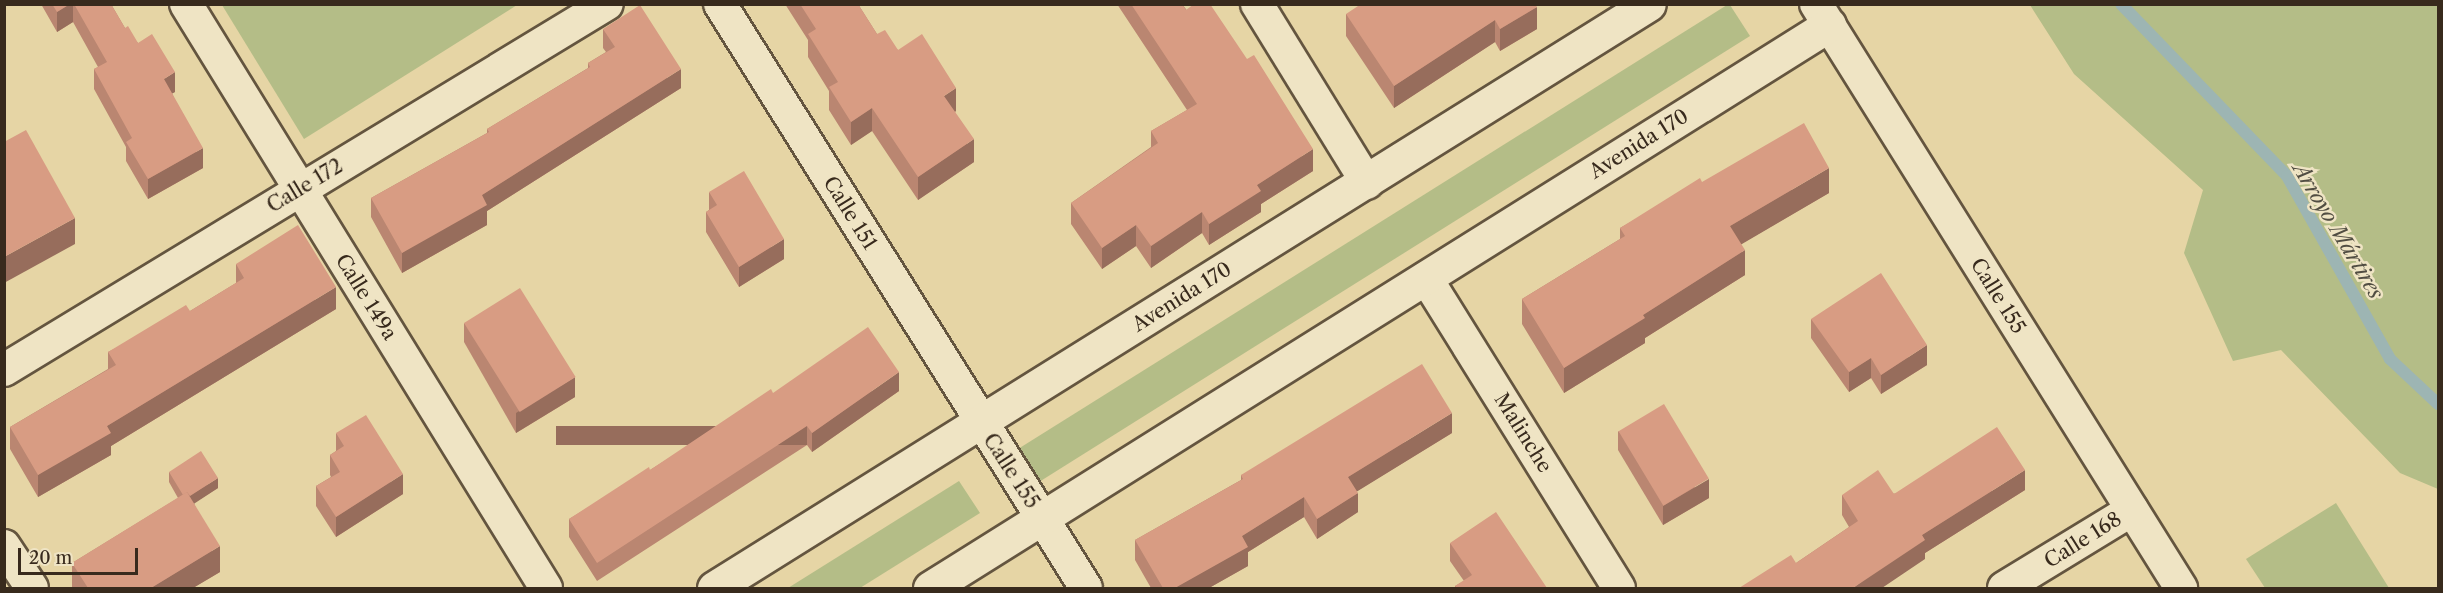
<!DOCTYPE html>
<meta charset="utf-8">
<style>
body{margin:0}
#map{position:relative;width:2443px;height:593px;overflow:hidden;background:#e6d5a5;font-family:"Libre Caslon Text",serif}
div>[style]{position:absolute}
.green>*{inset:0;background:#b4bd87}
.stream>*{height:12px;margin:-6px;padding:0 6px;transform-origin:6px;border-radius:6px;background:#9db5b3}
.roads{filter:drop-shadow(2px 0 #64553f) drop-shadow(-2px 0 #64553f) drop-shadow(0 2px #64553f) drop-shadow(0 -2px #64553f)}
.minor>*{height:32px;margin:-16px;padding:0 16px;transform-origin:16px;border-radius:16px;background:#efe4c4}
.tertiary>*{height:33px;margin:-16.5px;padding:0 16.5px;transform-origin:16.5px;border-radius:16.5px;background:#efe4c4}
.wall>*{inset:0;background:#ba8671}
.shaded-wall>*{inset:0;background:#976d5c;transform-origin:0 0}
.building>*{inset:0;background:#d89c83;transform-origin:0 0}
span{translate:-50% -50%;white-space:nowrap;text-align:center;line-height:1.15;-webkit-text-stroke:5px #efe4c4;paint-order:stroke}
.street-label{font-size:20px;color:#382a1d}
.water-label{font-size:21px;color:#514d42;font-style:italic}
.frame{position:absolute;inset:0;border:6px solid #382a1d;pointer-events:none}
.scale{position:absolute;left:18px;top:548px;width:120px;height:27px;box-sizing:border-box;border:3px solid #382a1d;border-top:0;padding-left:8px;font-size:18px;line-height:21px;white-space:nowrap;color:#382a1d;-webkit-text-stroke:4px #efe4c4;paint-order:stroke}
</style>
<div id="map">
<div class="green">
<div style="clip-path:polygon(222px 5px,517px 5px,304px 139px)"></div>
<div style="clip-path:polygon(1727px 5px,1730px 5px,1750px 36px,1039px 482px,1018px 449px)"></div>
<div style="clip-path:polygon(2030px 5px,2438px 5px,2438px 489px,2400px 473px,2281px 350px,2233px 361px,2184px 253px,2203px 190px,2074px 74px)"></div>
<div style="clip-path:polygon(959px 481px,980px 513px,860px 588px,788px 588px)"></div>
<div style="clip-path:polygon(2336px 503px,2389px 588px,2265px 588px,2246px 559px)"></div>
</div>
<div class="stream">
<div style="left:2121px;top:4px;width:239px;rotate:46deg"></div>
<div style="left:2287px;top:176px;width:210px;rotate:60.6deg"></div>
<div style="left:2390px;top:359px;width:66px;rotate:43.2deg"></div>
</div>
<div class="roads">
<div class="minor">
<div style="left:186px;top:4px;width:686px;rotate:58.35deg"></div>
<div style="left:720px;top:4px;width:689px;rotate:57.92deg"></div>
<div style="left:1257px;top:4px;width:210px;rotate:58.4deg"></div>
<div style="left:1816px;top:4px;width:689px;rotate:57.99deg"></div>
<div style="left:1426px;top:278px;width:365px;rotate:58.1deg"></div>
<div style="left:4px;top:370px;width:705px;rotate:-31.26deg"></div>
<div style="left:4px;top:546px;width:50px;rotate:56.3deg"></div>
<div style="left:2004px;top:588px;width:150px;rotate:-31.4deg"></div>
</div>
<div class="tertiary">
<div style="left:714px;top:588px;width:1102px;rotate:-31.99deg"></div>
<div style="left:930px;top:588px;width:1061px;rotate:-32.06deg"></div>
</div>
</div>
<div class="wall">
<div style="clip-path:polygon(41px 4px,111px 4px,125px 28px,138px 43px,175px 92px,172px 93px,203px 168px,148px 199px,126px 161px,126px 147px,94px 89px,94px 69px,98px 67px,73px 22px,57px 32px)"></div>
<div style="clip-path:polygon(785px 4px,858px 4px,877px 34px,898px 50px,956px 111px,955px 112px,974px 162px,918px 200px,872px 131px,851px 145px,829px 110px,829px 91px,808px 57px,808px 40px)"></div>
<div style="clip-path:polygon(1117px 4px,1182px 4px,1313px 171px,1261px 204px,1261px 212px,1209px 245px,1202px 233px,1151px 268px,1136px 246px,1102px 269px,1071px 224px,1071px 203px,1151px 147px,1151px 131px,1187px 110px)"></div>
<div style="clip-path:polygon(1535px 4px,1537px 29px,1500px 51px,1495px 42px,1394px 108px,1346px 36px,1346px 14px)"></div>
<div style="clip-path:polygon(603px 29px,681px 88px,487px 211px,487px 225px,402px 273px,371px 217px,371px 198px,487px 133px,487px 129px,588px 68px,588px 63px,606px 52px,603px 48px)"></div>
<div style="clip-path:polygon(1702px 182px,1829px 193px,1741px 244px,1745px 275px,1645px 338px,1645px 343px,1564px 393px,1522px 324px,1522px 299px,1620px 239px,1620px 228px)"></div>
<div style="clip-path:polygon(709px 192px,784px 259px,739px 287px,706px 232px,706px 212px,709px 210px)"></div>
<div style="clip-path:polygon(236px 264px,336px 309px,111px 446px,111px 455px,38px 497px,10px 449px,10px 427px,108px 369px,108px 352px,190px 311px,236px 283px)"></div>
<div style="clip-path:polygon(1811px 319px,1927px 365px,1881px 394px,1871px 378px,1849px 392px,1811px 338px)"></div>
<div style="clip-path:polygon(464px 323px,575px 397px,516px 433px,464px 342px)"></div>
<div style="clip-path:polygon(899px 391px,812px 452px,807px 445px,597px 581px,569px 537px,569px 519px,650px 470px,773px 393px)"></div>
<div style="clip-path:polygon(1618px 431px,1709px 498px,1663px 525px,1618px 450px)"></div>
<div style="clip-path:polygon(336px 433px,403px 494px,336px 537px,316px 506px,316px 486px,331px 477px,330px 475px,330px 455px,336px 451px)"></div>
<div style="clip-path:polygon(1452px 433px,1357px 491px,1358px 512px,1317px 539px,1304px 517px,1248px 552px,1248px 566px,1209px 588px,1151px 588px,1135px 560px,1135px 540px,1241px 480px,1241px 475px)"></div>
<div style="clip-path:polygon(169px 472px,218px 488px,194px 503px,220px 572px,193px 588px,72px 588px,72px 563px,178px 498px,169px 482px)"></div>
<div style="clip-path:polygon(2025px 490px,1925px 553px,1925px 559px,1796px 563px,1849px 527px,1842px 515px,1842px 495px)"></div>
<div style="clip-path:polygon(1450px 543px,1547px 588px,1455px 588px,1455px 586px,1464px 581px,1450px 561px)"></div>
</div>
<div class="shaded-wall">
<div style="clip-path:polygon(70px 4px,73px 4px,73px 22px,57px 32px,57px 12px)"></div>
<div style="clip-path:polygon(1537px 7px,1537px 29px,1500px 51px,1500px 29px)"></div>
<div style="clip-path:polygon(1495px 20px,1495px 42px,1394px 108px,1394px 86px)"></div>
<div style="clip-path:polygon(681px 69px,681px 88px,487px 211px,487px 225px,402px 273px,402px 253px,482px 195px)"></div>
<div style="clip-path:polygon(175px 72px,175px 92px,164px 98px,164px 79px)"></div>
<div style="clip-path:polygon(956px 88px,956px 111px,944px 118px,944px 96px)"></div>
<div style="clip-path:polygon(872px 108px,872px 131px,851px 145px,851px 122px)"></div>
<div style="clip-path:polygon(974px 139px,974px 162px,918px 200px,918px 177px)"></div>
<div style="clip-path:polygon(203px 148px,203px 168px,148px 199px,148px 179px)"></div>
<div style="clip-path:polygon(1313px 149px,1313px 171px,1261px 204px,1261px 212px,1209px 245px,1209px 224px,1257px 185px)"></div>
<div style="clip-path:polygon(1829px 168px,1829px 193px,1730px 251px,1730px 226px)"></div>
<div style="clip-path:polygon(1202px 212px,1202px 233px,1151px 268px,1151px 246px)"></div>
<div style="clip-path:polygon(75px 218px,75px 244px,4px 283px,4px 257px)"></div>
<div style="clip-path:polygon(1136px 225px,1136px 246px,1102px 269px,1102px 248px)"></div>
<div style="clip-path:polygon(784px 239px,784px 259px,739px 287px,739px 267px)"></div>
<div style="clip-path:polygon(1745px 250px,1745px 275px,1645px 338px,1645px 343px,1564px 393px,1564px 368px,1643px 315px)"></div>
<div style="clip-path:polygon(336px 287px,336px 309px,111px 446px,111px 455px,38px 497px,38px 475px,107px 426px)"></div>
<div style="clip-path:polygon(1927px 345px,1927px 365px,1881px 394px,1881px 375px)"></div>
<div style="clip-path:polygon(1871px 358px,1871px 378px,1849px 392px,1849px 372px)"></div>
<div style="clip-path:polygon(899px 372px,899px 391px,812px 452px,812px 433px)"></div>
<div style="clip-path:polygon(575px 377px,575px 397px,516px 433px,516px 413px)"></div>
<div style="clip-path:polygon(1452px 413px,1452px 433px,1348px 497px,1348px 477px)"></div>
<div style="left:807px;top:426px;width:19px;height:251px;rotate:90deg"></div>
<div style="clip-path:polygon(2025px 470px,2025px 490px,1925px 553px,1925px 559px,1882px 588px,1853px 588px,1922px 535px)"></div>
<div style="clip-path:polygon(403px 474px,403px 494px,336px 537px,336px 517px)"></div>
<div style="clip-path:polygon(218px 478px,218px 488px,186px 509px,186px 498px)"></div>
<div style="clip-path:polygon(1709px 479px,1709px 498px,1663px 525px,1663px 506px)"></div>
<div style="clip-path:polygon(1358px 493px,1358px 512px,1317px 539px,1317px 519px)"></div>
<div style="clip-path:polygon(1304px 497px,1304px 517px,1248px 552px,1248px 566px,1209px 588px,1175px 588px,1242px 536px)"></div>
<div style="clip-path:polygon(220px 546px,220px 572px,193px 588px,151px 588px)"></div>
</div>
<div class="building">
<div style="clip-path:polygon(52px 4px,70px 4px,57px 12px)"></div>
<div style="clip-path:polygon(74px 4px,111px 4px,125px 28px,128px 26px,138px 43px,152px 34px,175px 72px,164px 79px,203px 148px,148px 179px,126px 142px,132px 138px,94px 69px,107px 62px)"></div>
<div style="clip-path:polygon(800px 4px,858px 4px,877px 34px,885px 30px,898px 50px,922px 34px,956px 88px,944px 96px,974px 139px,918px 177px,872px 108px,851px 122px,829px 87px,838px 82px,808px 34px,816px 29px)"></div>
<div style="clip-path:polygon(1131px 4px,1182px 4px,1186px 10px,1194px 4px,1210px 4px,1247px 59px,1254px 55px,1313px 149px,1257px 185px,1261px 191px,1209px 224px,1202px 212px,1151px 246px,1136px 225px,1102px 248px,1071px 203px,1158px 143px,1151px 131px,1197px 104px)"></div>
<div style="clip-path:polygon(1361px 4px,1535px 4px,1537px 7px,1500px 29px,1495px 20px,1394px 86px,1346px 14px)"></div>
<div style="clip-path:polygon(640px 5px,681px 69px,482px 195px,487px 205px,402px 253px,371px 198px,489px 132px,487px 129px,590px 67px,588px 63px,615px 47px,603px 29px)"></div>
<div style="clip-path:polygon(1804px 123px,1829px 168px,1730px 226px,1745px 250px,1643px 315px,1645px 318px,1564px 368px,1522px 299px,1625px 236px,1620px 228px,1700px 178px,1702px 182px)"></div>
<div style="clip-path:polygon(26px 130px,75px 218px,4px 257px,4px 142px)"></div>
<div style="clip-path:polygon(744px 171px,784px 239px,739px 267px,706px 212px,717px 205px,709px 192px)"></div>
<div style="clip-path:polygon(298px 225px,336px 287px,107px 426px,111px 433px,38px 475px,10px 427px,116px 365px,108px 352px,186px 305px,190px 311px,244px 278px,236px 264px)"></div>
<div style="clip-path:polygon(1881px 273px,1927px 345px,1881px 375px,1871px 358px,1849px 372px,1811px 319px)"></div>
<div style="left:520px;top:288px;width:105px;height:66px;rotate:58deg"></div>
<div style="clip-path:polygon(868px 327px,899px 372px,812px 433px,807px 426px,597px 563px,569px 519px,649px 467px,650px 470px,771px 389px,773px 393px)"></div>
<div style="clip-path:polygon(1422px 364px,1452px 413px,1348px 477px,1358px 493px,1317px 519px,1304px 497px,1242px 536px,1248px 547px,1175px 588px,1163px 588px,1135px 540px,1243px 479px,1241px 475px)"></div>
<div style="left:1664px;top:404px;width:87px;height:53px;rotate:59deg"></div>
<div style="clip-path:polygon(366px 415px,403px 474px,336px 517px,316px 486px,340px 472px,330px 455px,344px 446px,336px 433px)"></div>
<div style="clip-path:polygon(1997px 427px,2025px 470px,1922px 535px,1925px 540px,1853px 588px,1739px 588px,1791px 555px,1796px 563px,1858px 521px,1842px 495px,1878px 470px,1894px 494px)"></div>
<div style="clip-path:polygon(201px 451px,218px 478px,190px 496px,187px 492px,183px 495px,169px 472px)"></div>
<div style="clip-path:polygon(187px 492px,220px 546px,151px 588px,88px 588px,72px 563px)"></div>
<div style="clip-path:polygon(1496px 512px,1547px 588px,1457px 588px,1455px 586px,1472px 575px,1450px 543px)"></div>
</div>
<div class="street-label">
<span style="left:1639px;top:144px;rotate:-32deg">Avenida 170</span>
<span style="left:305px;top:186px;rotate:-31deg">Calle 172</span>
<span style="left:850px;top:213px;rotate:58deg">Calle 151</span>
<span style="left:1998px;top:296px;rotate:58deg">Calle 155</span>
<span style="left:366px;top:297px;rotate:58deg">Calle 149a</span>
<span style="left:1182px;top:297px;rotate:-32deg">Avenida 170</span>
<span style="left:1523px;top:433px;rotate:58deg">Malinche</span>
<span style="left:1011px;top:471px;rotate:57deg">Calle 155</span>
<span style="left:2083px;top:540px;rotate:-32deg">Calle 168</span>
</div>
<div class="water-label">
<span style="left:2338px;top:231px;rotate:59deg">Arroyo Mártires</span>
</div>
<div class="frame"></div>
<div class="scale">20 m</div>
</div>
